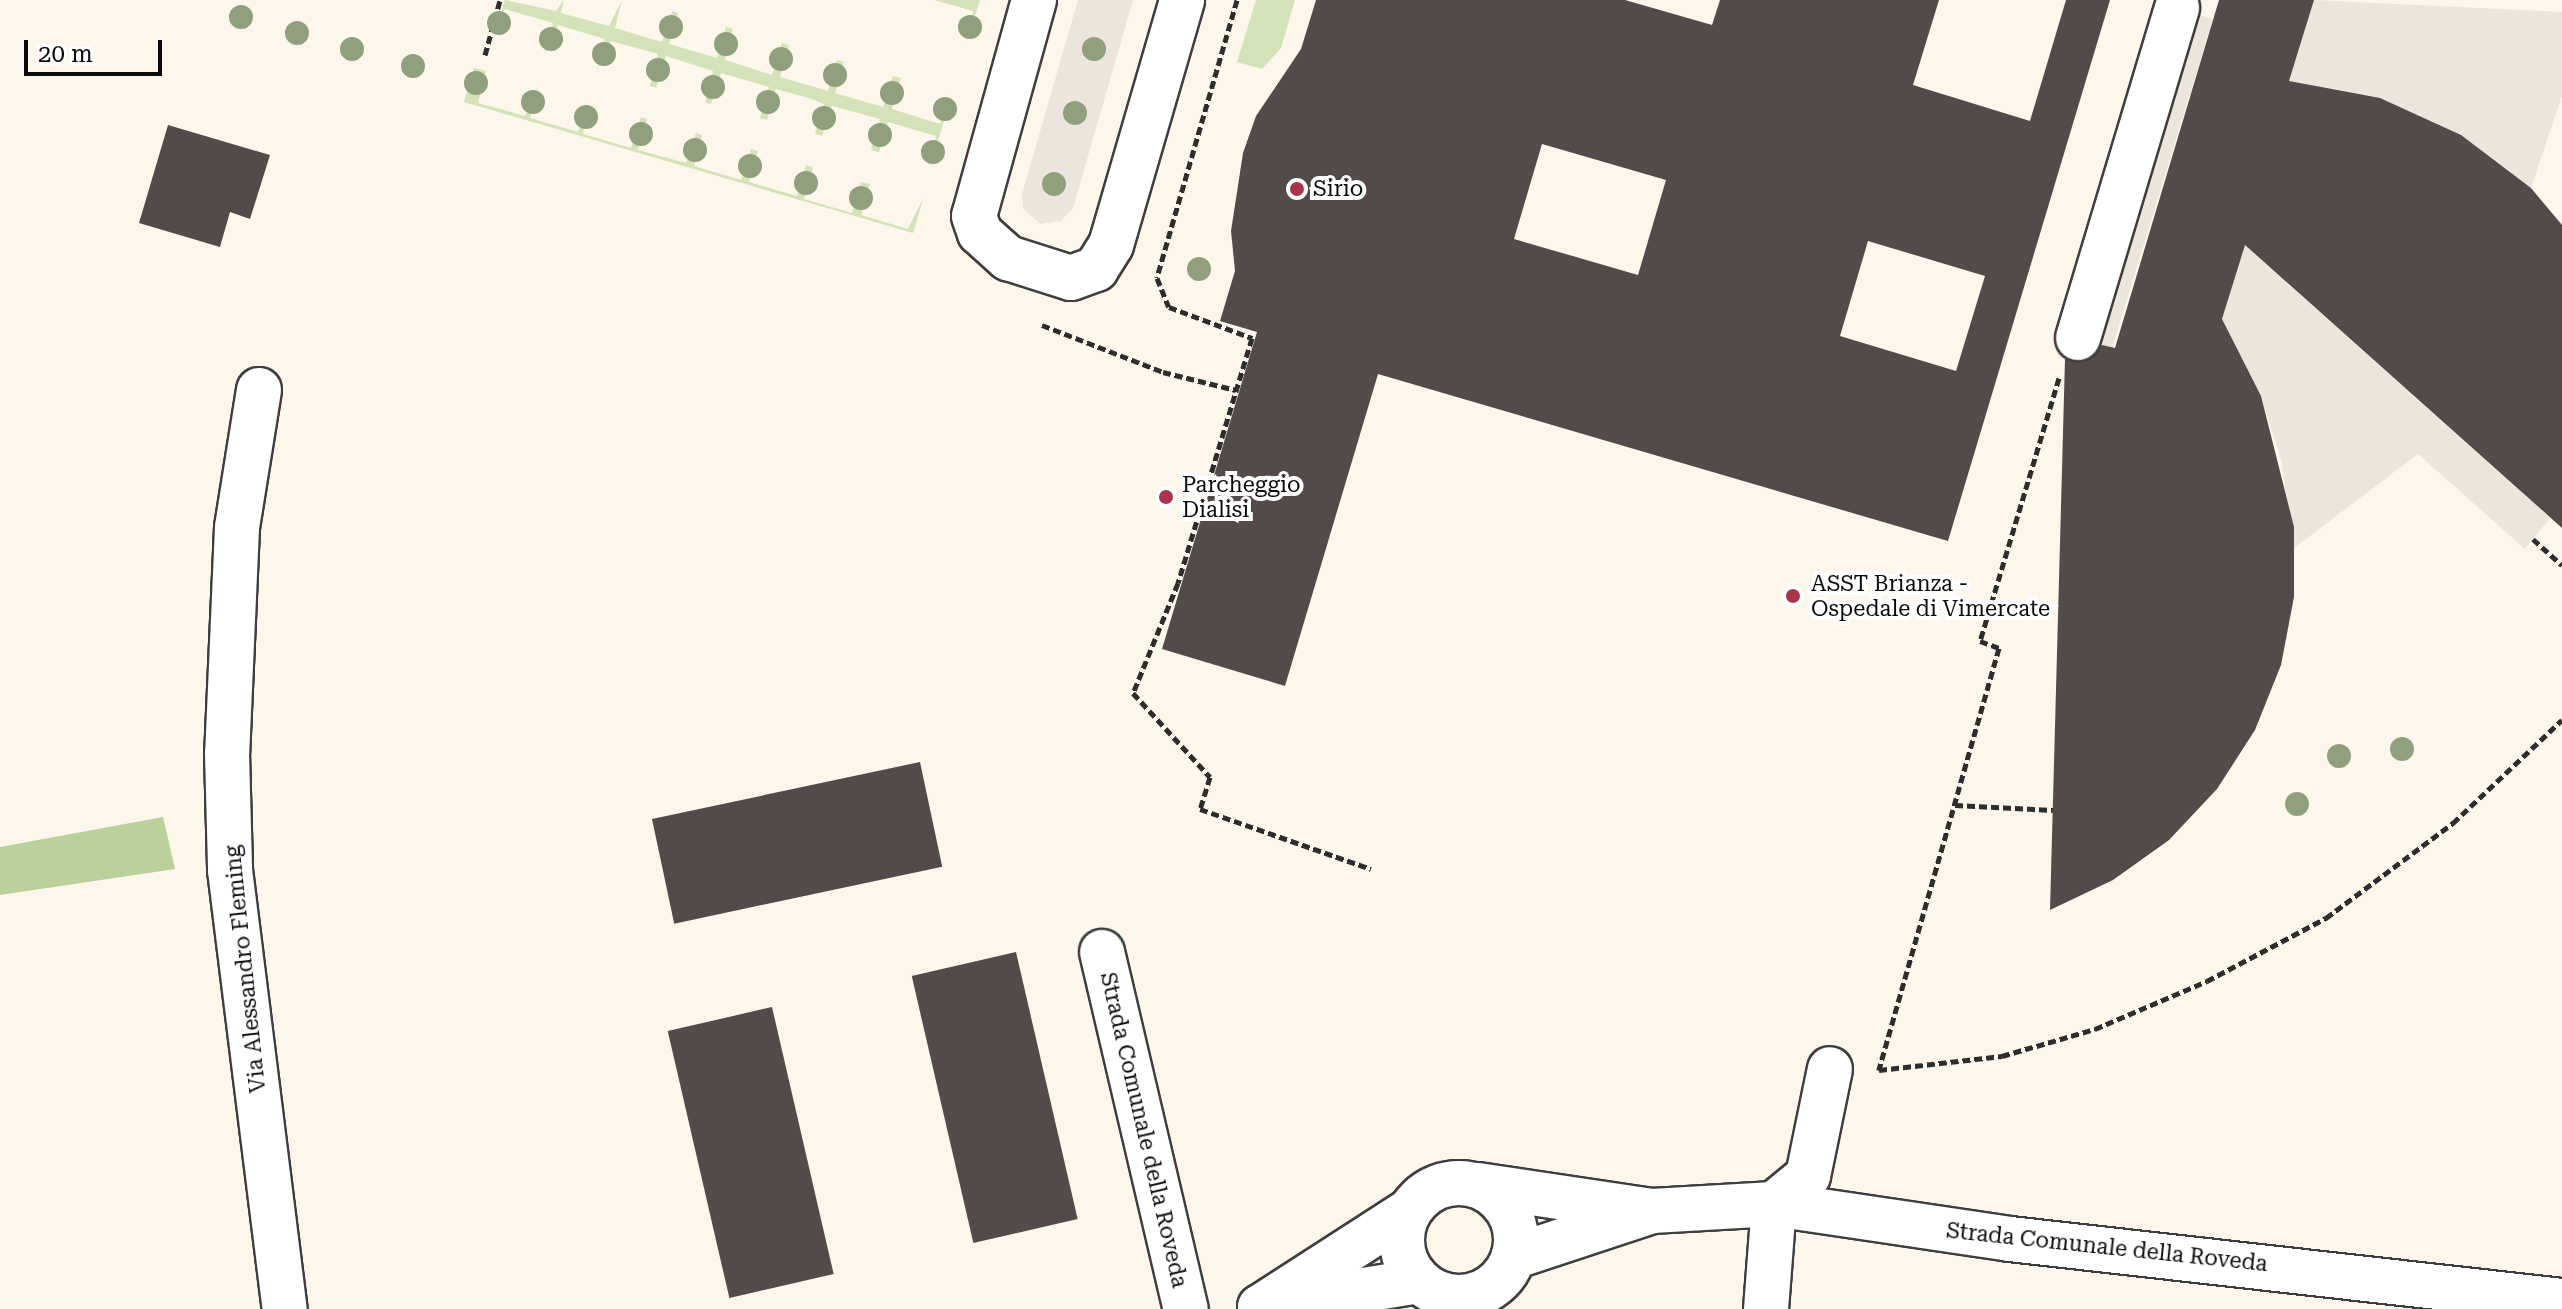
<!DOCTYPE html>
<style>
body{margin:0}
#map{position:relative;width:2562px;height:1309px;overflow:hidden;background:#fcf6eb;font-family:"Roboto Serif",serif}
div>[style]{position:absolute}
.green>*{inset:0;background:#d4e2b9}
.forest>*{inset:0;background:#bbd19b}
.plaza>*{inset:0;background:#ebe5dc;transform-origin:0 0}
.building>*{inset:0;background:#524b49;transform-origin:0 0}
.path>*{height:5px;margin-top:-2.5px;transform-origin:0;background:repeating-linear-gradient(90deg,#2d2d2d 0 8px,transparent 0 12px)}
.roads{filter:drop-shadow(2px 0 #3e3e3e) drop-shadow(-2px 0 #3e3e3e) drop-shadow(0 2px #3e3e3e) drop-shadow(0 -2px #3e3e3e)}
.street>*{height:44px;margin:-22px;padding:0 22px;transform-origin:22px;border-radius:22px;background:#fff}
.street>.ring{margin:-22px;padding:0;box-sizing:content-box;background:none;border:44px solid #fff;border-radius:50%}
.trees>*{width:24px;height:24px;margin:-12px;border-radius:50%;background:#90a07e}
.dots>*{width:22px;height:22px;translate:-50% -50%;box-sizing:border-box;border:4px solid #fff;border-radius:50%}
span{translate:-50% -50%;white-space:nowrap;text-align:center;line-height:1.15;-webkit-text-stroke:8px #fff;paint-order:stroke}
.poi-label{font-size:22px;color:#0b0b0b}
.left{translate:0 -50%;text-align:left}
.street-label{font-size:22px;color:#0b0b0b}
.scale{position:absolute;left:24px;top:40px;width:138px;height:36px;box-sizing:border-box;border:4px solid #0b0b0b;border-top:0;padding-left:10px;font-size:24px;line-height:28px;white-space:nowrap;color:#0b0b0b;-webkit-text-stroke:6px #fff;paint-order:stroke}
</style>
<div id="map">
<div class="green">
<div style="clip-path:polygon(505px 0,556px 11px,564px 0,561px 13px,609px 26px,622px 0,615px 28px,662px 42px,672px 11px,678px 13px,669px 44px,717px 58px,726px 27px,733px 29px,725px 60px,772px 75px,782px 43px,789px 45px,780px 77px,828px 91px,837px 60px,844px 62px,835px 93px,883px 107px,893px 76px,901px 78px,892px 109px,940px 124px,952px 94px,930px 168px,936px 136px,888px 122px,879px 152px,871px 150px,880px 119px,832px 106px,822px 136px,815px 134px,824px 104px,809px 98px,776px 89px,767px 120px,760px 118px,769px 87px,721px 73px,711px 104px,705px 102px,713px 71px,666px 56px,656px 88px,650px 86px,658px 54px,611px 41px,597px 70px,605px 39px,558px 25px,544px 55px,553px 23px,505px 9px,493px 39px)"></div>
<div style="clip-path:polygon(934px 0,980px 0,967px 43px,973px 11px)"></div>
<div style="clip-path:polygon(1256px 0,1295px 0,1281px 48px,1262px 69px,1237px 62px)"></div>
<div style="clip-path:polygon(474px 68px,486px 71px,478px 103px,525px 116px,539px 87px,530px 118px,578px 132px,587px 101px,583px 134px,631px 148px,641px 117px,647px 119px,638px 150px,686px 163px,696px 133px,702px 135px,694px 166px,741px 180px,751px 149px,758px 151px,749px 182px,797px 196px,806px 165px,813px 167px,804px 199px,852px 213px,861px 182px,870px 184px,861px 215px,908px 229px,923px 199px,913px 233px,464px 102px)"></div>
</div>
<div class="forest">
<div style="clip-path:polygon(163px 817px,175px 869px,0 895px,0 847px)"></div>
</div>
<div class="plaza">
<div style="clip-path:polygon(1078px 0,1133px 0,1073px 208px,1061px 221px,1040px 224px,1023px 208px,1022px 194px)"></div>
<div style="clip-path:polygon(2314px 0,2562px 12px,2562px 96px,2531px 188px,2461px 135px,2380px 98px,2287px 88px)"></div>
<div style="left:2164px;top:4px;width:51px;height:345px;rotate:17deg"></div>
<div style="clip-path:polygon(2255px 211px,2252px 252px,2550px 518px,2525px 549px,2418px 454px,2294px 548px,2281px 459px,2261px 396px,2240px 354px,2209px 362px)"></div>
</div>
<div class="building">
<div style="clip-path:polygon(evenodd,1316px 0,1625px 0,1712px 25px,1720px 0,1939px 0,1913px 85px,2030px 121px,2066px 0,2110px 0,1948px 541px,1378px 374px,1285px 686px,1162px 649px,1257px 332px,1220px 321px,1235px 271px,1231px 231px,1243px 153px,1256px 116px,1301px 49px,1316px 0,1542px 144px,1666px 180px,1638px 275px,1514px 239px,1542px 144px,1316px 0,1868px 241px,1985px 276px,1956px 371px,1840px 336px,1868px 241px)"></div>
<div style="clip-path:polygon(2219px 0,2314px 0,2289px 81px,2380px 98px,2461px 135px,2531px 188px,2562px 225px,2562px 528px,2245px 245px,2222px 319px,2261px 396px,2294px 527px,2294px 597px,2281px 665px,2255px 730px,2217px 789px,2169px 840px,2113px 880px,2050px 910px,2065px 359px,2083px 362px,2102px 345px,2115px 348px)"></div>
<div style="clip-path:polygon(168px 125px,270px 155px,250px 219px,230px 212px,220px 247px,139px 223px)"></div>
<div style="left:920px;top:762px;width:107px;height:274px;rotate:78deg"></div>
<div style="left:1016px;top:952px;width:274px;height:107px;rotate:77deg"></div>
<div style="left:772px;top:1007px;width:274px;height:107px;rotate:77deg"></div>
</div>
<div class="path">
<div style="left:1237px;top:0;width:289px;rotate:106.1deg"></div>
<div style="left:1157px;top:278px;width:31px;rotate:68deg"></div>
<div style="left:1169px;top:307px;width:89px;rotate:20.5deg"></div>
<div style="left:1252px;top:338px;width:256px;rotate:106.8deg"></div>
<div style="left:1178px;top:583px;width:119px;rotate:112.2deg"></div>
<div style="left:1133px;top:693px;width:114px;rotate:47.5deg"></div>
<div style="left:1210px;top:777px;width:34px;rotate:107deg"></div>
<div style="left:1200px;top:809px;width:181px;rotate:19.3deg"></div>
<div style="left:485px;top:55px;width:57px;rotate:-74.7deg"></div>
<div style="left:1042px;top:325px;width:130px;rotate:21.2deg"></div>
<div style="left:1163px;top:372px;width:75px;rotate:13.9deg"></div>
<div style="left:2059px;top:378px;width:275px;rotate:106.7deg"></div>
<div style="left:1980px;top:641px;width:20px;rotate:20deg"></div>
<div style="left:1999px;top:648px;width:439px;rotate:105.9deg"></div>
<div style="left:1879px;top:1070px;width:124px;rotate:-6.5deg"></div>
<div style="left:2002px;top:1056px;width:97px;rotate:-16.2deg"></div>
<div style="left:2095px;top:1029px;width:122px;rotate:-23.2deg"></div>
<div style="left:2207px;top:981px;width:135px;rotate:-27.9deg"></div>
<div style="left:2326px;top:918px;width:159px;rotate:-36.8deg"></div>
<div style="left:2453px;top:823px;width:150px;rotate:-43.4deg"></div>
<div style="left:2533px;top:539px;width:39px;rotate:42deg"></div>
<div style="left:1955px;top:805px;width:98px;rotate:2.9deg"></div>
<div style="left:1473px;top:1295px;width:14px;rotate:86deg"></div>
</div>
<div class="roads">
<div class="street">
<div style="left:1034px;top:0;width:224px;rotate:105.5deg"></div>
<div style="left:974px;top:216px;width:18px;rotate:71deg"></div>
<div style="left:980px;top:233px;width:38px;rotate:42deg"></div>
<div style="left:1008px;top:258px;width:66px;rotate:17.6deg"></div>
<div style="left:1071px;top:278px;width:27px;rotate:-20deg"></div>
<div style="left:1096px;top:269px;width:28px;rotate:-58deg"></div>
<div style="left:1111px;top:245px;width:255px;rotate:-73.8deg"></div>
<div style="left:2078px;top:338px;width:345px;rotate:-73.3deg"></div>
<div style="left:259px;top:390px;width:140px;rotate:99.1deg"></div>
<div style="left:237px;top:528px;width:225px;rotate:92.5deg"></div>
<div style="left:227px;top:753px;width:117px;rotate:88.5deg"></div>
<div style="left:230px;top:870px;width:442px;rotate:82.9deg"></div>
<div style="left:1102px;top:952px;width:367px;rotate:76.8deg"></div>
<div class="ring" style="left:1402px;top:1183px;width:70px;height:70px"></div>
<div style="left:1478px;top:1185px;width:176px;rotate:8.5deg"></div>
<div style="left:1652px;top:1211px;width:146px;rotate:161.7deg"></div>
<div style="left:1409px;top:1211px;width:177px;rotate:147.2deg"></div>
<div style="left:1260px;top:1307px;width:161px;rotate:-9.3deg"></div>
<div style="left:1652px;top:1211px;width:122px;rotate:-3.3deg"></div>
<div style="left:1774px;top:1204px;width:239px;rotate:8.4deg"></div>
<div style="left:2010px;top:1239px;width:555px;rotate:6.41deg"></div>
<div style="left:1766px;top:1309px;width:105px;rotate:-85.6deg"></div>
<div style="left:1774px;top:1204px;width:44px;rotate:-39.5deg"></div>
<div style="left:1808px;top:1176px;width:109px;rotate:-78.4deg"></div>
</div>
</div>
<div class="trees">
<div style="left:241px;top:17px"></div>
<div style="left:499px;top:23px"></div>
<div style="left:671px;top:27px"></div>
<div style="left:970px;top:27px"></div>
<div style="left:297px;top:33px"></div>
<div style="left:551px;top:39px"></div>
<div style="left:726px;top:44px"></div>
<div style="left:352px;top:49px"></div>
<div style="left:1094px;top:49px"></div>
<div style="left:604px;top:54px"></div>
<div style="left:781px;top:59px"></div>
<div style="left:413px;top:66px"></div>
<div style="left:658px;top:70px"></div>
<div style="left:835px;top:75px"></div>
<div style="left:476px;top:83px"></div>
<div style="left:713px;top:87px"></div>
<div style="left:892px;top:93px"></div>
<div style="left:533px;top:102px"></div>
<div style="left:768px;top:102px"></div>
<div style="left:945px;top:109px"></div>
<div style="left:1075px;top:113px"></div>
<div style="left:586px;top:117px"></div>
<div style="left:824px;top:118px"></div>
<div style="left:641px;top:134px"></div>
<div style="left:880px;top:135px"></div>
<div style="left:695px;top:150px"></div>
<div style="left:933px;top:152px"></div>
<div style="left:750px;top:166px"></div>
<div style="left:806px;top:183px"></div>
<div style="left:1054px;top:184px"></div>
<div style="left:861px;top:198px"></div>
<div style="left:1199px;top:269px"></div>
<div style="left:2402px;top:749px"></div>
<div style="left:2339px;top:756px"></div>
<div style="left:2297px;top:804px"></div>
</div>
<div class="dots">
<div style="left:1297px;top:189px;background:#a8354b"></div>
<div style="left:1166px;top:497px;background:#a8354b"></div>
<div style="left:1793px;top:596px;background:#a8354b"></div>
</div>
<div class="poi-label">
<span class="left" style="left:1313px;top:189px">Sirio</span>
<span class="left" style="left:1182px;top:497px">Parcheggio<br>Dialisi</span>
<span class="left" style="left:1811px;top:596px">ASST Brianza -<br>Ospedale di Vimercate</span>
</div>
<div class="street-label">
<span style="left:245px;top:969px;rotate:-96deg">Via Alessandro Fleming</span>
<span style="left:1144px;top:1130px;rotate:77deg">Strada Comunale della Roveda</span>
<span style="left:2107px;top:1247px;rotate:6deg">Strada Comunale della Roveda</span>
</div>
<div class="scale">20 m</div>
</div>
